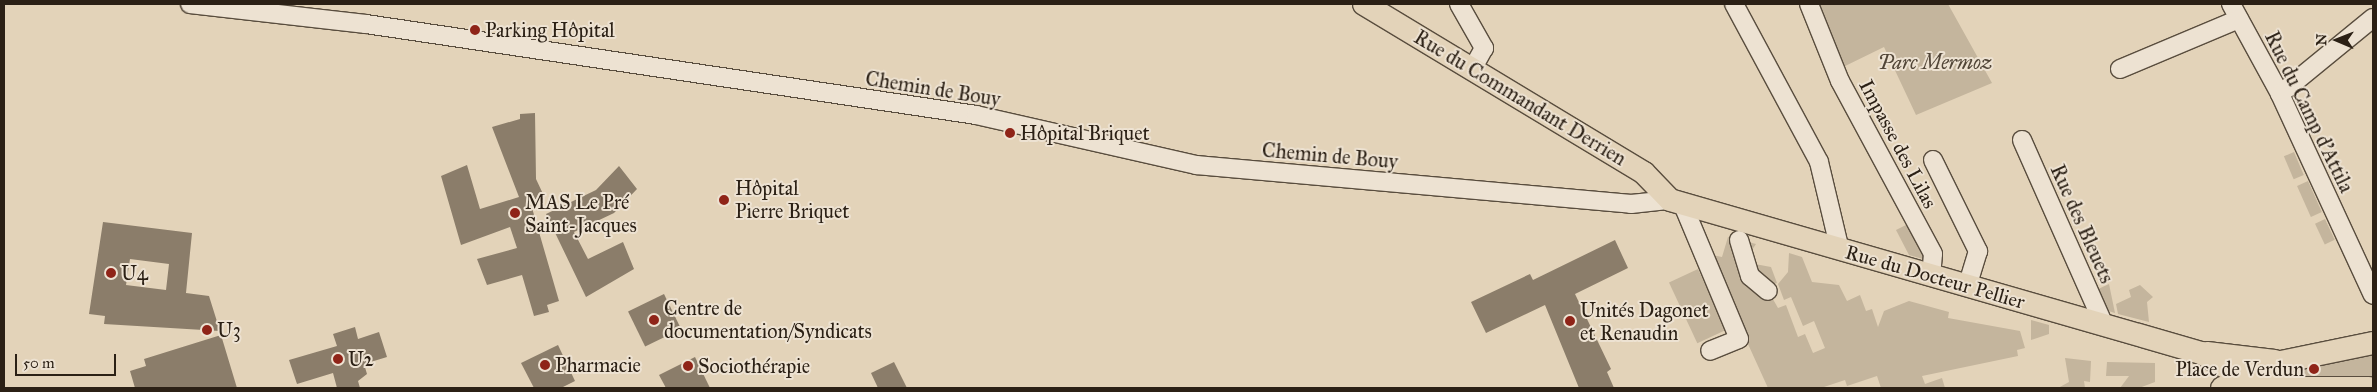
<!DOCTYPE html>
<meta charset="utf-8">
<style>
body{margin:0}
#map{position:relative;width:2377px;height:392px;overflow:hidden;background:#e3d3b9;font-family:"IM FELL Great Primer",serif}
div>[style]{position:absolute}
.green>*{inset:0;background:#c4b59d;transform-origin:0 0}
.building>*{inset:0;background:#8b7d6a;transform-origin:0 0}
.roads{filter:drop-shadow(1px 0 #594d3e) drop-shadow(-1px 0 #594d3e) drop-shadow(0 1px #594d3e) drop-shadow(0 -1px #594d3e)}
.minor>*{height:18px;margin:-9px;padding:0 9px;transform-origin:9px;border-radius:9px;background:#ede2d2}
.major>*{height:22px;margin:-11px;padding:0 11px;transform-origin:11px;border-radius:11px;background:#e3d3b9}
.dots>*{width:14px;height:14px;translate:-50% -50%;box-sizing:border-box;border:2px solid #ede2d2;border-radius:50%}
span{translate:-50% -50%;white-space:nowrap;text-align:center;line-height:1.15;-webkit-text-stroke:4px #ede2d2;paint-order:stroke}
.poi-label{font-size:20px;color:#2b2015}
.left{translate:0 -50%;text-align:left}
.right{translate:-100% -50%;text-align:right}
.park-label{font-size:20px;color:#514537;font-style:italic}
.street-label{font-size:20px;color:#2b2015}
.frame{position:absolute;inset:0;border:5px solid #2b2015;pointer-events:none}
.north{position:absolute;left:2312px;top:15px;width:50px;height:50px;-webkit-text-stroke:4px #ede2d2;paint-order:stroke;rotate:271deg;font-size:14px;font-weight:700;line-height:20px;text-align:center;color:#2b2015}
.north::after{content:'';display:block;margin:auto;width:18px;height:22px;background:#2b2015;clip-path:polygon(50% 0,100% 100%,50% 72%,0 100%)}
.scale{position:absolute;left:15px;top:354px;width:101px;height:22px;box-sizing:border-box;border:2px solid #2b2015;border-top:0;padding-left:6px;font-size:15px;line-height:18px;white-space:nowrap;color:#2b2015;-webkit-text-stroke:4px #ede2d2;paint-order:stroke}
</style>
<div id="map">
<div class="green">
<div style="clip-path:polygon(1812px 4px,1948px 4px,1992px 83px,1916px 115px,1884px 47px,1839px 69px)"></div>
<div style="left:2294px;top:152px;width:25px;height:11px;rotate:67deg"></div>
<div style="left:2308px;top:181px;width:34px;height:12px;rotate:66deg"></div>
<div style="left:2325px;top:219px;width:23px;height:11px;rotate:65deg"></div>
<div style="clip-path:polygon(1912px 222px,1930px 261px,1909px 255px,1896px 230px)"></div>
<div style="clip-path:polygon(1728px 237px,1756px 244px,1744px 262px,1771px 267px,1777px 283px,1766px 287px,1778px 308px,1786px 305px,1798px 337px,1805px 334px,1813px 353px,1825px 348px,1814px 321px,1803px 326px,1791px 297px,1784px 300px,1778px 284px,1788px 272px,1789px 253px,1802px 257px,1812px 282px,1839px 285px,1847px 301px,1860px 295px,1866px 311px,1872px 309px,1878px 327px,1884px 311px,1909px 301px,1949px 312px,1948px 318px,2020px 331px,2025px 348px,2017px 350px,2018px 356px,1922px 376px,1925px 384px,1942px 378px,1945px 388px,1881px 388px,1877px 376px,1847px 386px,1845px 380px,1821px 388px,1768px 388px,1707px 254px,1722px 257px)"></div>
<div style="left:1698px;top:269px;width:67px;height:32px;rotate:65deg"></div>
<div style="clip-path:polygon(2109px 284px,2115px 313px,2102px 309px,2094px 291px)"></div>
<div style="clip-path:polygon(2140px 285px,2153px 297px,2147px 302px,2149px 322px,2118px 314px,2116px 304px,2131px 297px,2129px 290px)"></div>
<div style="clip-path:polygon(2031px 320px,2049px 325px,2049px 334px,2031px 340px)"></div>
<div style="clip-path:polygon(2373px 349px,2373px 379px,2268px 377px)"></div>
<div style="clip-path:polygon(2065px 358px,2091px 361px,2090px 382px,2084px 381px,2085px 388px,2058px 388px,2069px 382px)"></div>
<div style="clip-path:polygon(2107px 362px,2155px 363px,2155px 382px,2139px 388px,2120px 388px,2129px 376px,2106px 376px)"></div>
</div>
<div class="building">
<div style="clip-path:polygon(535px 113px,536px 179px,544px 196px,530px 201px,559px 301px,547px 305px,549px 312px,534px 316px,522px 275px,487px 285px,477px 259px,517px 248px,510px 227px,461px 245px,441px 176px,467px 165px,480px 209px,519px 197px,492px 127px,520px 119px,520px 114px)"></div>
<div style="clip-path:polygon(619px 166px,637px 189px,614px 213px,574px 232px,588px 259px,623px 242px,634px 269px,586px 297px,546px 214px,596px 190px)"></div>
<div style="clip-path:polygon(evenodd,103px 222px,192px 233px,186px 293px,209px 296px,220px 331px,104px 324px,105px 316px,89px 314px,103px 222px,130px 259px,169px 264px,166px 290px,126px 285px,130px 259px)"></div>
<div style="clip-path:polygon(1615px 240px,1628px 268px,1575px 294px,1611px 369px,1607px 372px,1614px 388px,1579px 388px,1545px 305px,1486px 333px,1471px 302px,1530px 274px,1533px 280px)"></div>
<div style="left:664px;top:294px;width:39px;height:40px;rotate:64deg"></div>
<div style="clip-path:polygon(355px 327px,358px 339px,379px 332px,387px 357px,364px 364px,367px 374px,358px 381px,360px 388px,337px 388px,333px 373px,297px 384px,289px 360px,337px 346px,333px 334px)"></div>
<div style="clip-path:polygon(221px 335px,237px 388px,135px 388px,130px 371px,146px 366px,144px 359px)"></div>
<div style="clip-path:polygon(558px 345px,575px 381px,561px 388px,534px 388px,521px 363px)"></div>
<div style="clip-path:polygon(695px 357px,710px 388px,666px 388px,659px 375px)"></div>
<div style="clip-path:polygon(894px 362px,907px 388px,878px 388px,871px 373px)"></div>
</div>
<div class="roads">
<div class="minor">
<div style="left:190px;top:4px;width:177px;rotate:6.5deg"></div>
<div style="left:366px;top:24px;width:617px;rotate:8.48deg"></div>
<div style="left:976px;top:115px;width:226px;rotate:12.8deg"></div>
<div style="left:1196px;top:165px;width:437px;rotate:5.1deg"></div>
<div style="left:1631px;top:204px;width:39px;rotate:-6deg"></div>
<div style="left:1459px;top:4px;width:51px;rotate:60.4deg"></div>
<div style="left:1484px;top:48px;width:25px;rotate:119deg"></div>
<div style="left:1734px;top:4px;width:179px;rotate:61.7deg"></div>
<div style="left:1819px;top:162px;width:90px;rotate:76.6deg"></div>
<div style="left:1809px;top:4px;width:83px;rotate:68.1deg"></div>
<div style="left:1840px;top:81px;width:196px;rotate:61.7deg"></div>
<div style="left:1933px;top:254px;width:22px;rotate:95deg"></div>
<div style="left:2231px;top:4px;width:102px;rotate:61.4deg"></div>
<div style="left:2280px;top:94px;width:221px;rotate:65.2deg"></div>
<div style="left:2120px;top:69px;width:129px;rotate:-22.8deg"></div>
<div style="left:2280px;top:94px;width:120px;rotate:-39.3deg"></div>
<div style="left:2022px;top:140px;width:202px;rotate:66.1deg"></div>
<div style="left:1933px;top:160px;width:102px;rotate:63.7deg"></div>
<div style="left:1978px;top:251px;width:37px;rotate:107deg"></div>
<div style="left:1683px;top:205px;width:145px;rotate:67.3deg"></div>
<div style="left:1739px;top:339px;width:31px;rotate:158deg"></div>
<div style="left:1739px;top:240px;width:38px;rotate:73deg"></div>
<div style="left:1750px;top:276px;width:23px;rotate:40deg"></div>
</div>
<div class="major">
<div style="left:1364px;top:4px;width:327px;rotate:31.1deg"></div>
<div style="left:1644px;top:173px;width:37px;rotate:46deg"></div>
<div style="left:1670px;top:200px;width:553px;rotate:16.07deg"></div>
<div style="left:2201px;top:353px;width:68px;rotate:30deg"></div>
<div style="left:2207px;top:353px;width:68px;rotate:6.7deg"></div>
<div style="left:2222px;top:388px;width:64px;rotate:-23.8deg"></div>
<div style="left:2281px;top:362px;width:94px;rotate:-11.7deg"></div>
<div style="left:2246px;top:388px;width:123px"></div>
</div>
</div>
<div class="dots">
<div style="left:475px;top:30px;background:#8f2418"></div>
<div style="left:1010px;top:133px;background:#8f2418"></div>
<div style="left:724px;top:200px;background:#8f2418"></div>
<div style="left:515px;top:213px;background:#8f2418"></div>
<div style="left:111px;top:273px;background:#8f2418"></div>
<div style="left:654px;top:320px;background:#8f2418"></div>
<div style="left:1570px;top:321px;background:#8f2418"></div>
<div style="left:207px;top:330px;background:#8f2418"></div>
<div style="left:338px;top:359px;background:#8f2418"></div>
<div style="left:545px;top:365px;background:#8f2418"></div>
<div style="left:688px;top:366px;background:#8f2418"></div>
<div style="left:2314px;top:369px;background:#8f2418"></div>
</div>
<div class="poi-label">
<span class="left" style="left:485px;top:30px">Parking Hôpital</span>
<span class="left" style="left:1020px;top:133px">Hôpital Briquet</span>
<span class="left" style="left:735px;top:200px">Hôpital<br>Pierre Briquet</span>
<span class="left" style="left:525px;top:214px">MAS Le Pré<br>Saint-Jacques</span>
<span class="left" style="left:121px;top:273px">U4</span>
<span class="left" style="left:664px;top:320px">Centre de<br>documentation/Syndicats</span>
<span class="left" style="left:1580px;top:322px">Unités Dagonet<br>et Renaudin</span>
<span class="left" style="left:217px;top:330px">U3</span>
<span class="left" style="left:348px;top:359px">U2</span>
<span class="left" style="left:555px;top:365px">Pharmacie</span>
<span class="left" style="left:698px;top:366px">Sociothérapie</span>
<span class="right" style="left:2304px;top:369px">Place de Verdun</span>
</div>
<div class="park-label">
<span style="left:1935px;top:62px">Parc Mermoz</span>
</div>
<div class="street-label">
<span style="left:933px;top:89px;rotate:9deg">Chemin de Bouy</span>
<span style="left:1520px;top:98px;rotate:31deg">Rue du Commandant Derrien</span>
<span style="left:2309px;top:112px;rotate:64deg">Rue du Camp d'Attila</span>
<span style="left:1898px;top:144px;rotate:62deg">Impasse des Lilas</span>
<span style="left:1330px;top:156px;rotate:5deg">Chemin de Bouy</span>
<span style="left:2082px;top:224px;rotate:66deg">Rue des Bleuets</span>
<span style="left:1935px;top:277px;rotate:16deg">Rue du Docteur Pellier</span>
</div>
<div class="frame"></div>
<div class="north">N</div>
<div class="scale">50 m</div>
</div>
